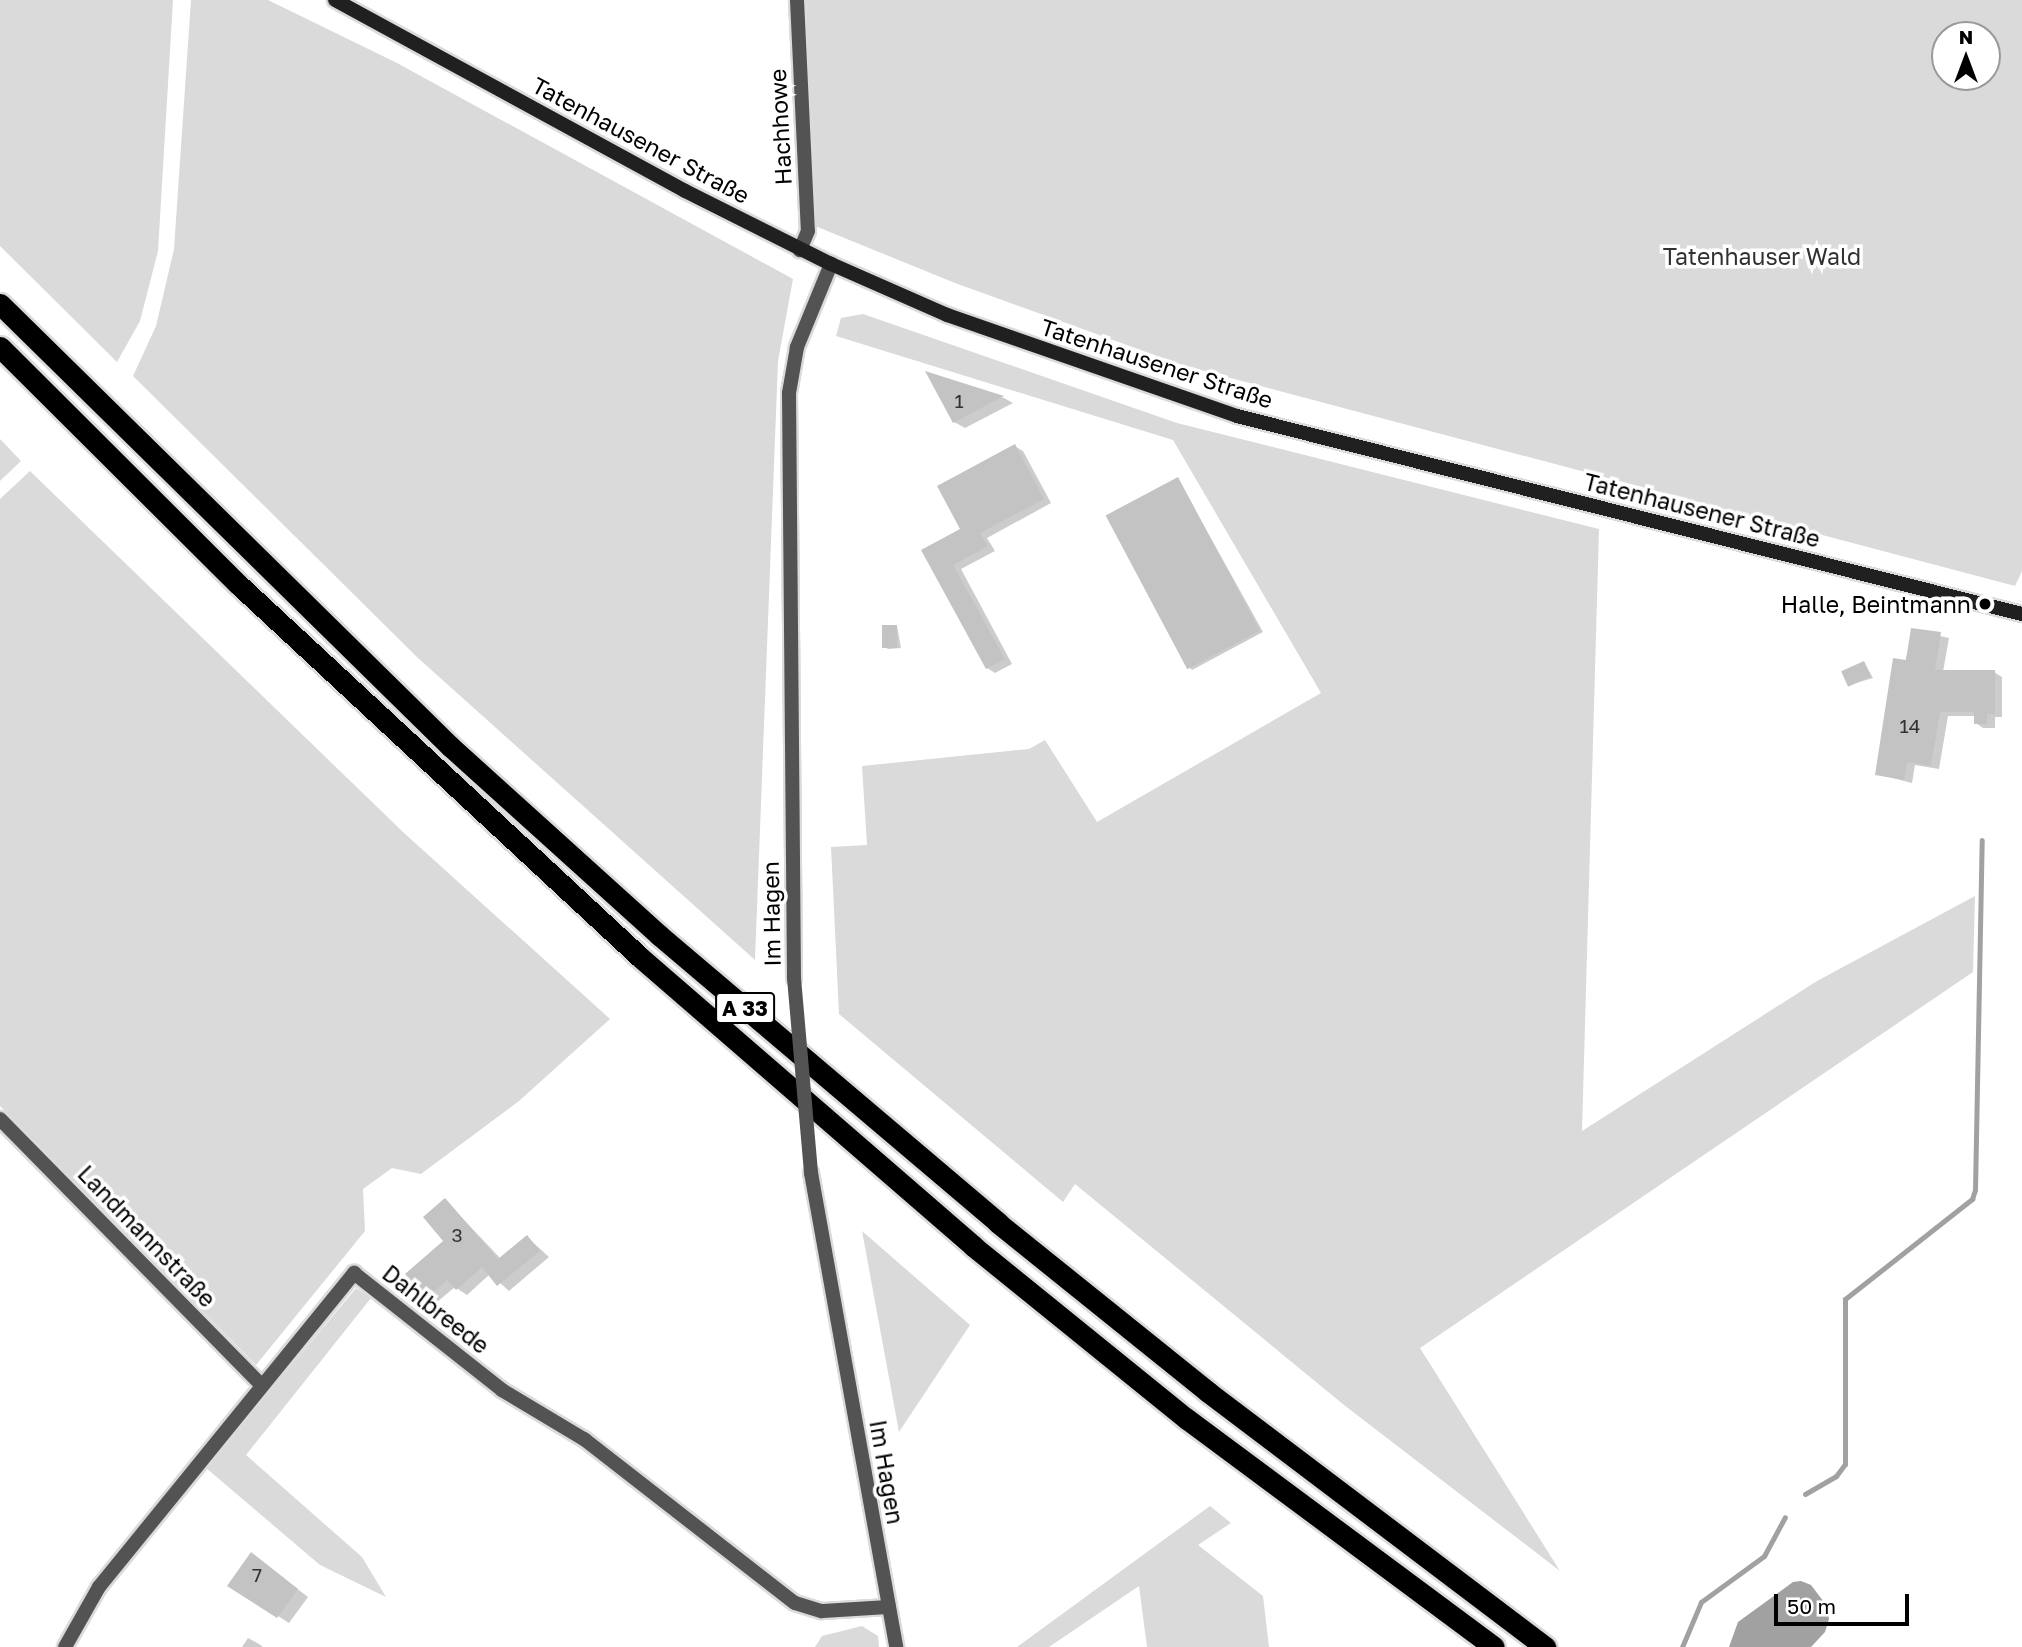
<!DOCTYPE html>
<meta charset="utf-8">
<style>
body{margin:0}
#map{position:relative;width:2022px;height:1647px;overflow:hidden;background:#fff;font-family:"Golos Text",sans-serif}
div>[style]{position:absolute}
.green>*{inset:0;background:#dadada}
.water>*{inset:0;background:#a1a1a1}
.shadow>*{inset:0;background:#0003}
.stream>*{height:5px;margin:-2.5px;padding:0 2.5px;transform-origin:2.5px;border-radius:2.5px;background:#a1a1a1}
.building>*{inset:0;background:#c3c3c3;transform-origin:0 0}
.roads{filter:drop-shadow(2px 0 #dbdbdb) drop-shadow(-2px 0 #dbdbdb) drop-shadow(0 2px #dbdbdb) drop-shadow(0 -2px #dbdbdb)}
.street>*{height:14px;margin:-7px;padding:0 7px;transform-origin:7px;border-radius:7px;background:#535353}
.secondary>*{height:14px;margin:-7px;padding:0 7px;transform-origin:7px;border-radius:7px;background:#202020}
.highway>*{height:21px;margin:-10.5px;padding:0 10.5px;transform-origin:10.5px;border-radius:10.5px;background:#000}
.street-bridge>*{height:14px;margin:-7px;padding:0 7px;transform-origin:7px;border-radius:7px;background:#535353}
.dots>*{width:19px;height:19px;translate:-50% -50%;box-sizing:border-box;border:4px solid #fff;border-radius:50%}
span{translate:-50% -50%;white-space:nowrap;text-align:center;line-height:1.15;-webkit-text-stroke:7px #fff;paint-order:stroke}
.number-label{font-size:19px;color:#313131}
.number-label span{-webkit-text-stroke-width:0}
.shield-label span{padding:2px 5px;background:#fff;border:2px solid;border-radius:5px;-webkit-text-stroke-width:0}
.shield-label{font-size:21px;color:#000;font-weight:700}
.street-label{font-size:23px;color:#000}
.park-label{font-size:23px;color:#313131}
.poi-label{font-size:23px;color:#000}
.right{translate:-100% -50%;text-align:right}
.north{position:absolute;left:1931px;top:21px;width:70px;height:70px;box-sizing:border-box;background:#fff;border:2px solid #999;border-radius:50%;rotate:0deg;font-size:19px;font-weight:700;line-height:28px;text-align:center;color:#000}
.north::after{content:'';display:block;margin:auto;width:24px;height:32px;background:#000;clip-path:polygon(50% 0,100% 100%,50% 72%,0 100%)}
.scale{position:absolute;left:1774px;top:1594px;width:135px;height:32px;box-sizing:border-box;border:4px solid #000;border-top:0;padding-left:9px;font-size:21px;line-height:24px;white-space:nowrap;color:#000;-webkit-text-stroke:5px #fff;paint-order:stroke}
</style>
<div id="map">
<div class="green">
<div style="clip-path:polygon(0 0,173px 0,158px 251px,140px 321px,117px 362px,0 246px)"></div>
<div style="clip-path:polygon(191px 0,268px 0,397px 63px,793px 279px,778px 361px,755px 960px,418px 658px,133px 376px,156px 326px,174px 249px)"></div>
<div style="clip-path:polygon(evenodd,806px 0,2022px 0,2022px 571px,2015px 586px,1185px 366px,955px 283px,815px 226px,806px 0,1945px 35px,1987px 35px,1987px 77px,1945px 77px,1945px 35px)"></div>
<div style="clip-path:polygon(863px 314px,1177px 423px,1599px 529px,1582px 1131px,1817px 981px,1975px 896px,1973px 972px,1420px 1348px,1560px 1571px,1344px 1405px,1075px 1184px,1063px 1202px,839px 1014px,831px 847px,867px 845px,862px 766px,1029px 749px,1045px 740px,1097px 822px,1321px 693px,1173px 440px,836px 336px,841px 318px)"></div>
<div style="clip-path:polygon(0 439px,21px 461px,0 481px)"></div>
<div style="clip-path:polygon(30px 471px,403px 832px,610px 1019px,519px 1101px,421px 1174px,392px 1168px,363px 1189px,365px 1231px,256px 1365px,0 1106px,0 499px)"></div>
<div style="clip-path:polygon(862px 1231px,970px 1325px,899px 1432px)"></div>
<div style="clip-path:polygon(356px 1288px,371px 1298px,246px 1455px,362px 1557px,386px 1597px,320px 1565px,206px 1468px)"></div>
<div style="clip-path:polygon(1210px 1506px,1231px 1523px,1198px 1545px,1263px 1596px,1269px 1647px,1147px 1647px,1139px 1586px,1049px 1647px,1017px 1647px)"></div>
<div style="clip-path:polygon(862px 1626px,878px 1636px,879px 1647px,815px 1647px,822px 1636px)"></div>
</div>
<div class="water">
<div style="clip-path:polygon(1801px 1581px,1811px 1585px,1827px 1606px,1829px 1619px,1825px 1632px,1811px 1647px,1729px 1647px,1738px 1622px,1793px 1582px)"></div>
</div>
<div class="shadow">
<div style="clip-path:polygon(929px 376px,1004px 398px,1013px 403px,965px 428px,954px 422px)"></div>
<div style="clip-path:polygon(1014px 446px,1023px 451px,1051px 503px,987px 538px,995px 551px,961px 569px,1012px 664px,995px 673px,987px 668px,923px 551px,963px 530px)"></div>
<div style="clip-path:polygon(1178px 479px,1263px 632px,1192px 670px,1190px 668px)"></div>
<div style="clip-path:polygon(897px 626px,901px 648px,888px 649px,885px 647px)"></div>
<div style="clip-path:polygon(1913px 630px,1949px 638px,1943px 672px,1994px 672px,2002px 677px,2002px 717px,1995px 717px,1995px 728px,1983px 728px,1976px 723px,1976px 716px,1948px 716px,1939px 769px,1915px 765px,1912px 783px,1877px 774px)"></div>
<div style="clip-path:polygon(1864px 662px,1873px 678px,1849px 685px)"></div>
<div style="clip-path:polygon(445px 1200px,501px 1259px,527px 1237px,549px 1257px,509px 1291px,490px 1274px,467px 1295px,455px 1287px,437px 1302px,427px 1296px,446px 1241px)"></div>
<div style="clip-path:polygon(252px 1554px,308px 1597px,289px 1623px,230px 1585px)"></div>
<div style="clip-path:polygon(248px 1638px,259px 1644px,263px 1647px,242px 1647px)"></div>
</div>
<div class="stream">
<div style="left:1805px;top:1494px;width:36px;rotate:-30deg"></div>
<div style="left:1836px;top:1476px;width:15px;rotate:-53deg"></div>
<div style="left:1845px;top:1464px;width:165px;rotate:-90deg"></div>
<div style="left:1845px;top:1299px;width:162px;rotate:-38.2deg"></div>
<div style="left:1972px;top:1199px;width:9px;rotate:-72deg"></div>
<div style="left:1975px;top:1190px;width:350px;rotate:-88.9deg"></div>
<div style="left:1682px;top:1647px;width:49px;rotate:-67.1deg"></div>
<div style="left:1701px;top:1602px;width:78px;rotate:-36.1deg"></div>
<div style="left:1764px;top:1556px;width:44px;rotate:-61.7deg"></div>
</div>
<div class="building">
<div style="clip-path:polygon(925px 371px,1004px 396px,953px 423px)"></div>
<div style="clip-path:polygon(1015px 444px,1044px 499px,980px 533px,988px 546px,953px 565px,1005px 659px,986px 669px,921px 550px,960px 529px,937px 486px)"></div>
<div style="left:1178px;top:477px;width:174px;height:82px;rotate:62deg"></div>
<div style="left:882px;top:625px;width:15px;height:23px"></div>
<div style="clip-path:polygon(1911px 628px,1941px 632px,1935px 670px,1995px 670px,1995px 714px,1987px 714px,1987px 724px,1974px 724px,1974px 712px,1940px 712px,1931px 766px,1907px 762px,1904px 780px,1875px 775px,1893px 658px,1906px 660px)"></div>
<div style="left:1864px;top:661px;width:17px;height:25px;rotate:66deg"></div>
<div style="clip-path:polygon(445px 1198px,498px 1259px,527px 1235px,540px 1251px,497px 1286px,482px 1267px,456px 1290px,447px 1280px,426px 1298px,405px 1274px,443px 1241px,423px 1217px)"></div>
<div style="clip-path:polygon(251px 1552px,298px 1589px,277px 1618px,227px 1586px)"></div>
</div>
<div class="roads">
<div class="street">
<div style="left:797px;top:0;width:231px;rotate:87.3deg"></div>
<div style="left:808px;top:231px;width:21px;rotate:113deg"></div>
<div style="left:794px;top:978px;width:585px;rotate:-90.49deg"></div>
<div style="left:789px;top:393px;width:47px;rotate:-80.1deg"></div>
<div style="left:797px;top:347px;width:90px;rotate:-67.7deg"></div>
<div style="left:0;top:1119px;width:373px;rotate:45.5deg"></div>
<div style="left:811px;top:1173px;width:482px;rotate:79.8deg"></div>
<div style="left:65px;top:1647px;width:69px;rotate:-60.5deg"></div>
<div style="left:99px;top:1587px;width:405px;rotate:-50.9deg"></div>
<div style="left:354px;top:1273px;width:189px;rotate:38.3deg"></div>
<div style="left:502px;top:1390px;width:96px;rotate:30.9deg"></div>
<div style="left:584px;top:1439px;width:267px;rotate:37.9deg"></div>
<div style="left:795px;top:1603px;width:28px;rotate:17deg"></div>
<div style="left:822px;top:1611px;width:67px;rotate:-3.4deg"></div>
</div>
<div class="secondary">
<div style="left:335px;top:0;width:399px;rotate:28.6deg"></div>
<div style="left:685px;top:191px;width:163px;rotate:26.6deg"></div>
<div style="left:831px;top:264px;width:127px;rotate:23.7deg"></div>
<div style="left:947px;top:315px;width:307px;rotate:19.2deg"></div>
<div style="left:1237px;top:416px;width:810px;rotate:14.16deg"></div>
</div>
<div class="highway">
<div style="left:0;top:304px;width:632px;rotate:44.49deg"></div>
<div style="left:451px;top:747px;width:280px;rotate:42.1deg"></div>
<div style="left:659px;top:935px;width:445px;rotate:40.3deg"></div>
<div style="left:998px;top:1223px;width:270px;rotate:38.8deg"></div>
<div style="left:1208px;top:1392px;width:423px;rotate:37.1deg"></div>
<div style="left:0;top:347px;width:337px;rotate:44.9deg"></div>
<div style="left:239px;top:585px;width:548px;rotate:42.86deg"></div>
<div style="left:641px;top:958px;width:440px;rotate:40.9deg"></div>
<div style="left:973px;top:1246px;width:275px;rotate:39deg"></div>
<div style="left:1187px;top:1419px;width:382px;rotate:36.6deg"></div>
</div>
</div>
<div class="street-bridge">
<div style="left:794px;top:978px;width:196px;rotate:85deg"></div>
</div>
<div class="dots">
<div style="left:1985px;top:604px;background:#000"></div>
</div>
<div class="number-label">
<span style="left:959px;top:401px">1</span>
<span style="left:1910px;top:726px">14</span>
<span style="left:457px;top:1235px">3</span>
<span style="left:257px;top:1575px">7</span>
</div>
<div class="shield-label">
<span style="left:745px;top:1008px">A 33</span>
</div>
<div class="street-label">
<span style="left:780px;top:127px;rotate:-93deg">Hachhowe</span>
<span style="left:641px;top:140px;rotate:28deg">Tatenhausener Straße</span>
<span style="left:1157px;top:363px;rotate:18deg">Tatenhausener Straße</span>
<span style="left:1702px;top:510px;rotate:14deg">Tatenhausener Straße</span>
<span style="left:771px;top:914px;rotate:-91deg">Im Hagen</span>
<span style="left:147px;top:1236px;rotate:46deg">Landmannstraße</span>
<span style="left:436px;top:1309px;rotate:38deg">Dahlbreede</span>
<span style="left:887px;top:1472px;rotate:80deg">Im Hagen</span>
</div>
<div class="park-label">
<span style="left:1762px;top:256px">Tatenhauser Wald</span>
</div>
<div class="poi-label">
<span class="right" style="left:1971px;top:604px">Halle, Beintmann</span>
</div>
<div class="north">N</div>
<div class="scale">50 m</div>
</div>
